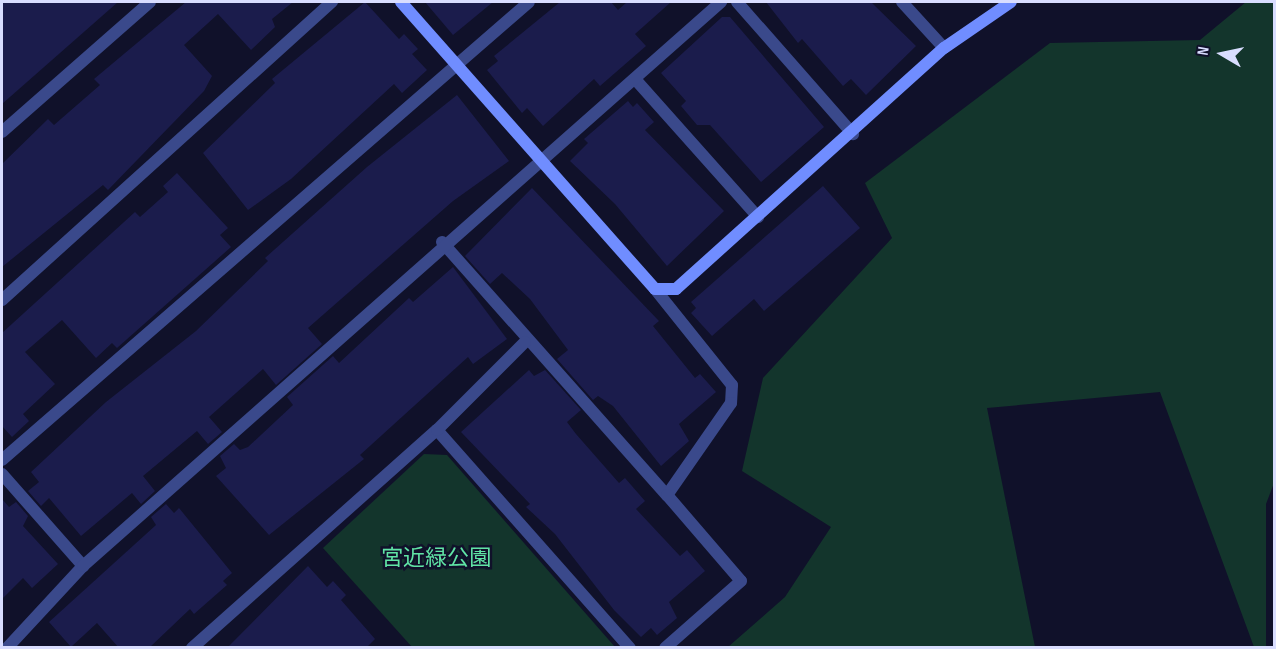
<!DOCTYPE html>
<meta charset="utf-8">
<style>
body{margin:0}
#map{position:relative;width:1276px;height:649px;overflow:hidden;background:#10112a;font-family:"Sofia Sans Condensed","Noto Sans JP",sans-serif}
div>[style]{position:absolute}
.green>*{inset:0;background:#13352c}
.building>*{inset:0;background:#1b1c4c}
.street>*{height:12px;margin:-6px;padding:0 6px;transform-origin:6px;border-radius:6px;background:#3a498b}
.secondary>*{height:12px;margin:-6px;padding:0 6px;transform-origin:6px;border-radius:6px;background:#708dff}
span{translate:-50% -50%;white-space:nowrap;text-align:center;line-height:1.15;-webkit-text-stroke:5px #10112a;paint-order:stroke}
.park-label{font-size:22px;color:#60e4a5}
.frame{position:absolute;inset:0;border:3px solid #d9ddff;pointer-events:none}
.north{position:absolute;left:1192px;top:24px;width:60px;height:60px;-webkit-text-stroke:4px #10112a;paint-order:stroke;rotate:279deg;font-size:16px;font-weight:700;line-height:24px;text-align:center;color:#d9ddff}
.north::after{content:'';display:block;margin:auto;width:21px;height:27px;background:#d9ddff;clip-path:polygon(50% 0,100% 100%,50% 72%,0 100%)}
</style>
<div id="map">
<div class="green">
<div style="clip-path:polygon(1246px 2px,1274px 2px,1274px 483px,1266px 504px,1266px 647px,1254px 647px,1160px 392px,987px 408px,1035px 647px,728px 647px,785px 597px,831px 527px,742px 471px,763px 378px,892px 238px,865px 183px,1050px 43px,1200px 40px)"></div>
<div style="clip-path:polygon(424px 454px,447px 455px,615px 647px,412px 647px,323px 548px)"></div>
</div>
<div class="building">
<div style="clip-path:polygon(2px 2px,118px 2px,2px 104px)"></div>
<div style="clip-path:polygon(186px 2px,293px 2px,272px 19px,275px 27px,251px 50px,218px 14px,184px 45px,212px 76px,204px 91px,108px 190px,103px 185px,2px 267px,2px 164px,48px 119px,54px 125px,100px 85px,94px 79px)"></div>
<div style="clip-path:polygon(365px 2px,399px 39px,404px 34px,418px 49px,412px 54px,427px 70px,402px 93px,394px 84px,291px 179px,248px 210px,203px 153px,275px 83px,272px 79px)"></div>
<div style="clip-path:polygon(425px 2px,493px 2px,453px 35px)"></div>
<div style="clip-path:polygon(560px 2px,611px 2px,618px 10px,627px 2px,671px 2px,635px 34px,646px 46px,600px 86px,594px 79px,543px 126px,527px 108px,522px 113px,487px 70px,498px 61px,494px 56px)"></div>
<div style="clip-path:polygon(766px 2px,871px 2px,916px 46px,866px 95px,851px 79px,843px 86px,802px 39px,798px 43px)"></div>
<div style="clip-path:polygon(722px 17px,730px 17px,824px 127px,761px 182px,710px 125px,697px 125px,681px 106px,686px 101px,661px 73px)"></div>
<div style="clip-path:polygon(457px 95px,509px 161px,453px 201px,308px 328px,322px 344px,276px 385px,263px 369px,209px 417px,222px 432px,208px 444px,197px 431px,143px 476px,155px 491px,141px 504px,132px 493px,81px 536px,49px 498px,41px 506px,28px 491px,39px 482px,31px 472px,106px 402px,196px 331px,268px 261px,265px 258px,367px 167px)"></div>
<div style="clip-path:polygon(628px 101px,633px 107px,637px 103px,654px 122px,645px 130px,724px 211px,667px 266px,615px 204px,570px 161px,588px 143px,584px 139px)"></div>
<div style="clip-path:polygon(177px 173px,228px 228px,220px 235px,231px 247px,117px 348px,112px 343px,96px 358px,62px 320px,25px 352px,55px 384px,23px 414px,29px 421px,12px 437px,2px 426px,2px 333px,135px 212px,140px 217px,168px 192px,163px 186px)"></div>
<div style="clip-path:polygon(823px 186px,860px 228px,764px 311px,754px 299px,712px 336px,691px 313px,696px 308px,691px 302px)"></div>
<div style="clip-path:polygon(532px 188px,659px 321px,653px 326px,695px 378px,700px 374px,716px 392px,679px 424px,689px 441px,661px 466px,613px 406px,598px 396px,593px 400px,557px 359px,568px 350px,530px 299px,502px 273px,490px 284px,465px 256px)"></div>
<div style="clip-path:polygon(453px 267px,507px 339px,473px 364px,468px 357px,360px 455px,364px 459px,269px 535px,216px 476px,226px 468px,220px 456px,234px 444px,240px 450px,248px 447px,293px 405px,287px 397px,333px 356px,339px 363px,409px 298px,413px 302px)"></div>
<div style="clip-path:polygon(529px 370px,534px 376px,545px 370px,581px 410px,567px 422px,576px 434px,619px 483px,625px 478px,645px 501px,636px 509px,680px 556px,687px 550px,705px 571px,669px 602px,677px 618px,657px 635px,651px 628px,641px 637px,614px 610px,555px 534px,526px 507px,530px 504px,461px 432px)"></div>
<div style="clip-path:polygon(2px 499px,9px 507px,16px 502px,28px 516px,23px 526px,58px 564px,32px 588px,23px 578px,2px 599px)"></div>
<div style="clip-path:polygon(166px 504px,174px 513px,179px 508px,232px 573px,223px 581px,227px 585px,194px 614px,190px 609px,149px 648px,119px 648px,97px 623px,71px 647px,49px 622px,156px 525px,151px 517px)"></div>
<div style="clip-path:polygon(308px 566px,327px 587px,333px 581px,346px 595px,341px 600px,375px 639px,366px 648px,227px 648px)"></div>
</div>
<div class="street">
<div style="left:737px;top:2px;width:176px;rotate:48.7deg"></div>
<div style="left:902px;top:2px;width:62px;rotate:47.6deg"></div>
<div style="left:635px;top:79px;width:185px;rotate:48.3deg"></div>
<div style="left:2px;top:132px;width:197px;rotate:-41.3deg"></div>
<div style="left:442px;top:242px;width:339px;rotate:48.4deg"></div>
<div style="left:655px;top:289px;width:123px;rotate:51.3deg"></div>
<div style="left:732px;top:385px;width:18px;rotate:93deg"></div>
<div style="left:731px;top:403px;width:112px;rotate:124.8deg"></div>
<div style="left:667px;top:495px;width:113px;rotate:49.3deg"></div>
<div style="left:741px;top:581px;width:101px;rotate:138.6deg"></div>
<div style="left:2px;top:300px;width:445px;rotate:-42.1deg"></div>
<div style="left:437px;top:430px;width:291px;rotate:48.5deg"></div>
<div style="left:2px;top:460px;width:698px;rotate:-40.99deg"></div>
<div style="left:2px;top:474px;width:123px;rotate:48.6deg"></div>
<div style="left:7px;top:648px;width:112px;rotate:-47.2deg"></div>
<div style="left:83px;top:566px;width:852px;rotate:-41.48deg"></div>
<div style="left:192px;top:648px;width:328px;rotate:-41.7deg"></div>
<div style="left:437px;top:430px;width:124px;rotate:-45deg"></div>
</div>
<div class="secondary">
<div style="left:401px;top:2px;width:383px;rotate:48.5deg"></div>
<div style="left:655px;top:289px;width:21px"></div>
<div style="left:676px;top:289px;width:360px;rotate:-42deg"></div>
<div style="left:944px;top:48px;width:81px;rotate:-34.5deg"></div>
</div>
<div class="park-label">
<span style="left:436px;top:559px">宮近緑公園</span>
</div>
<div class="frame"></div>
<div class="north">N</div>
</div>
